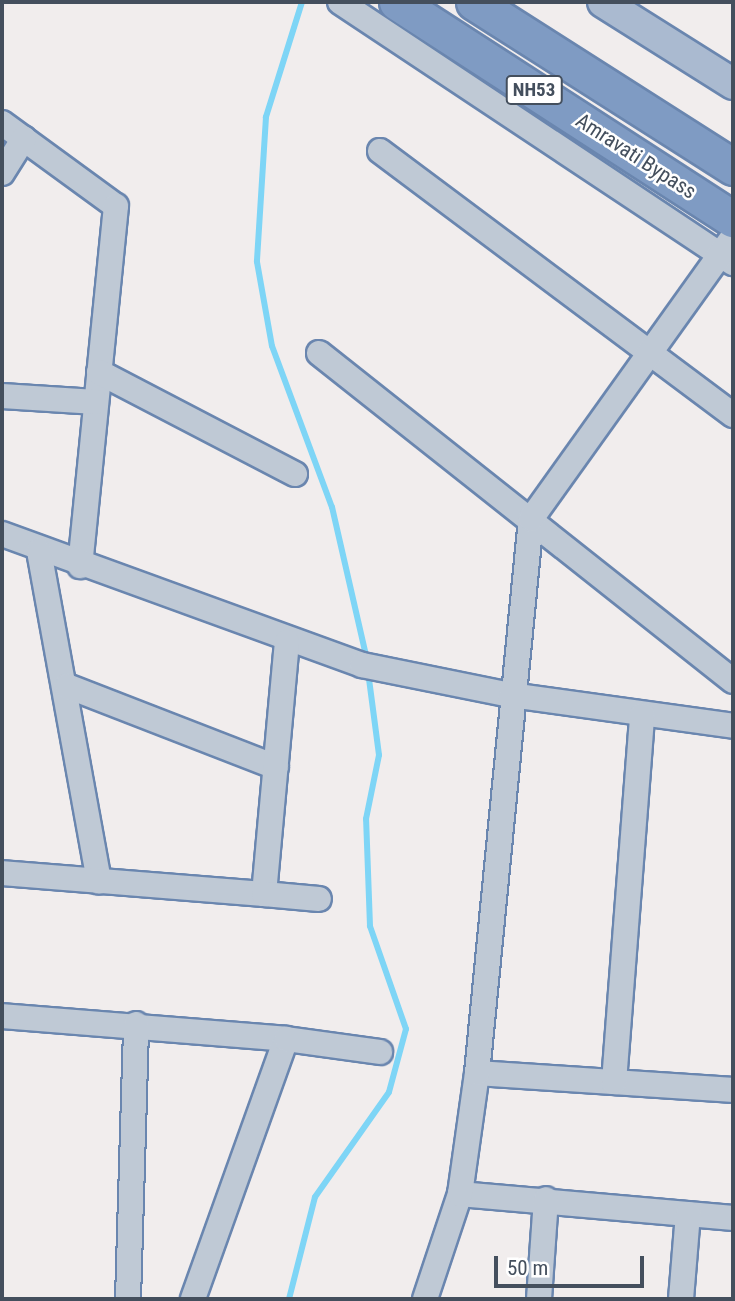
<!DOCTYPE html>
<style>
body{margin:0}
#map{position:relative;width:735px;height:1301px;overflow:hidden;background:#f1eded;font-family:"Roboto Condensed",sans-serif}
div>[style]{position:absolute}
.stream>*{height:6px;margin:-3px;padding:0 3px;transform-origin:3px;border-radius:3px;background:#7ed5f6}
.roads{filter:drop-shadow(2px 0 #6a86af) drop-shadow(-2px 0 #6a86af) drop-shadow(0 2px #6a86af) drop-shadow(0 -2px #6a86af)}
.minor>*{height:24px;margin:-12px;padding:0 12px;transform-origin:12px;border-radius:12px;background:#bfc9d5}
.major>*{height:30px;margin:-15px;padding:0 15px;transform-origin:15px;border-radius:15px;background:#aabad0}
.highway>*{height:35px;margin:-17.5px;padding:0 17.5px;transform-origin:17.5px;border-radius:17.5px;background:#7f9bc3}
span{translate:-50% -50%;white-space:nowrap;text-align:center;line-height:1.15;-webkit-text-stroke:5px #fff;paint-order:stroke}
.shield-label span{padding:2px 5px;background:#fff;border:2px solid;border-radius:5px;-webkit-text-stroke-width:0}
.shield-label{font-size:19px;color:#444f5d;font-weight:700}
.street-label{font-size:21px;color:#444f5d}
.frame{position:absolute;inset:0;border:4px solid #444f5d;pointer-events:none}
.scale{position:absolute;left:494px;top:1256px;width:150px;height:32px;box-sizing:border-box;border:4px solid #444f5d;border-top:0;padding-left:9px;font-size:21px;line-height:24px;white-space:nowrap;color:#444f5d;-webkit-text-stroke:5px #fff;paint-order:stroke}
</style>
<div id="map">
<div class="stream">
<div style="left:302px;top:2px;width:121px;rotate:107.4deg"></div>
<div style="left:266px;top:117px;width:145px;rotate:93.6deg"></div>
<div style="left:257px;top:262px;width:85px;rotate:79.9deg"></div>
<div style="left:272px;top:346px;width:172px;rotate:69.6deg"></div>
<div style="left:332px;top:507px;width:157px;rotate:77.1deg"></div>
<div style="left:289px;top:1299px;width:105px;rotate:-75.7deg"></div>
<div style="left:315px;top:1197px;width:128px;rotate:-54.8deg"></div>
<div style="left:389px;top:1092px;width:65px;rotate:-74.9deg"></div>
<div style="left:406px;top:1029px;width:109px;rotate:-109.3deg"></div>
<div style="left:370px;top:926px;width:107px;rotate:-92.1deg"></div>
<div style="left:366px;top:819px;width:65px;rotate:-78.5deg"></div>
<div style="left:379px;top:755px;width:85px;rotate:-97.5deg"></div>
</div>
<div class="roads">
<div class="minor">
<div style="left:340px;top:2px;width:472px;rotate:33.6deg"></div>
<div style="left:2px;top:123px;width:141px;rotate:36.1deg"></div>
<div style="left:116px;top:206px;width:362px;rotate:95.7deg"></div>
<div style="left:380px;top:151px;width:441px;rotate:36.8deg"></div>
<div style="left:2px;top:173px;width:41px;rotate:-57.8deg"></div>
<div style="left:319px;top:353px;width:528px;rotate:38.39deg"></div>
<div style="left:99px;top:372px;width:221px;rotate:27.5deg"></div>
<div style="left:2px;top:396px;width:94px;rotate:3.7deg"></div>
<div style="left:2px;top:534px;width:383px;rotate:20deg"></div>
<div style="left:362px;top:665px;width:152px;rotate:11.4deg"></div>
<div style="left:511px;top:695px;width:224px;rotate:7.9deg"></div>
<div style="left:39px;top:551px;width:336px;rotate:79.7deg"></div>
<div style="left:67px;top:686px;width:224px;rotate:21.2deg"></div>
<div style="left:2px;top:873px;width:263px;rotate:4.6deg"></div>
<div style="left:264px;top:894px;width:253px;rotate:-84.8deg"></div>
<div style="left:264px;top:894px;width:55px;rotate:5.2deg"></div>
<div style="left:2px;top:1016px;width:285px;rotate:4.6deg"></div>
<div style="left:286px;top:1039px;width:276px;rotate:109.7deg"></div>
<div style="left:286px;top:1039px;width:95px;rotate:7.9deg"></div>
<div style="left:477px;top:1073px;width:257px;rotate:3.8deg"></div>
<div style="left:614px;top:1082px;width:368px;rotate:-85.6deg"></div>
<div style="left:460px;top:1194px;width:274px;rotate:5deg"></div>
<div style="left:128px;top:1299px;width:275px;rotate:-88.3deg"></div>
<div style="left:425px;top:1299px;width:111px;rotate:-71.6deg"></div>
<div style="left:460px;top:1194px;width:122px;rotate:-82deg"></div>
<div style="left:477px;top:1073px;width:557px;rotate:-84.43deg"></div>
<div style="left:531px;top:519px;width:347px;rotate:-54.4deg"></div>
<div style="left:539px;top:1299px;width:100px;rotate:-86deg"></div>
<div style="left:681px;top:1299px;width:85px;rotate:-85.3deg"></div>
</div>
<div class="major">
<div style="left:603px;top:2px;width:154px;rotate:32.2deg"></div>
</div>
<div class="highway">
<div style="left:397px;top:2px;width:400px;rotate:32.9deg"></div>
<div style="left:474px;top:2px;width:307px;rotate:32.5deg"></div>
</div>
</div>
<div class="shield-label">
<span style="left:534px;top:90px">NH53</span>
</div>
<div class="street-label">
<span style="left:636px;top:156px;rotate:33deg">Amravati Bypass</span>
</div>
<div class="frame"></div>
<div class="scale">50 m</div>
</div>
